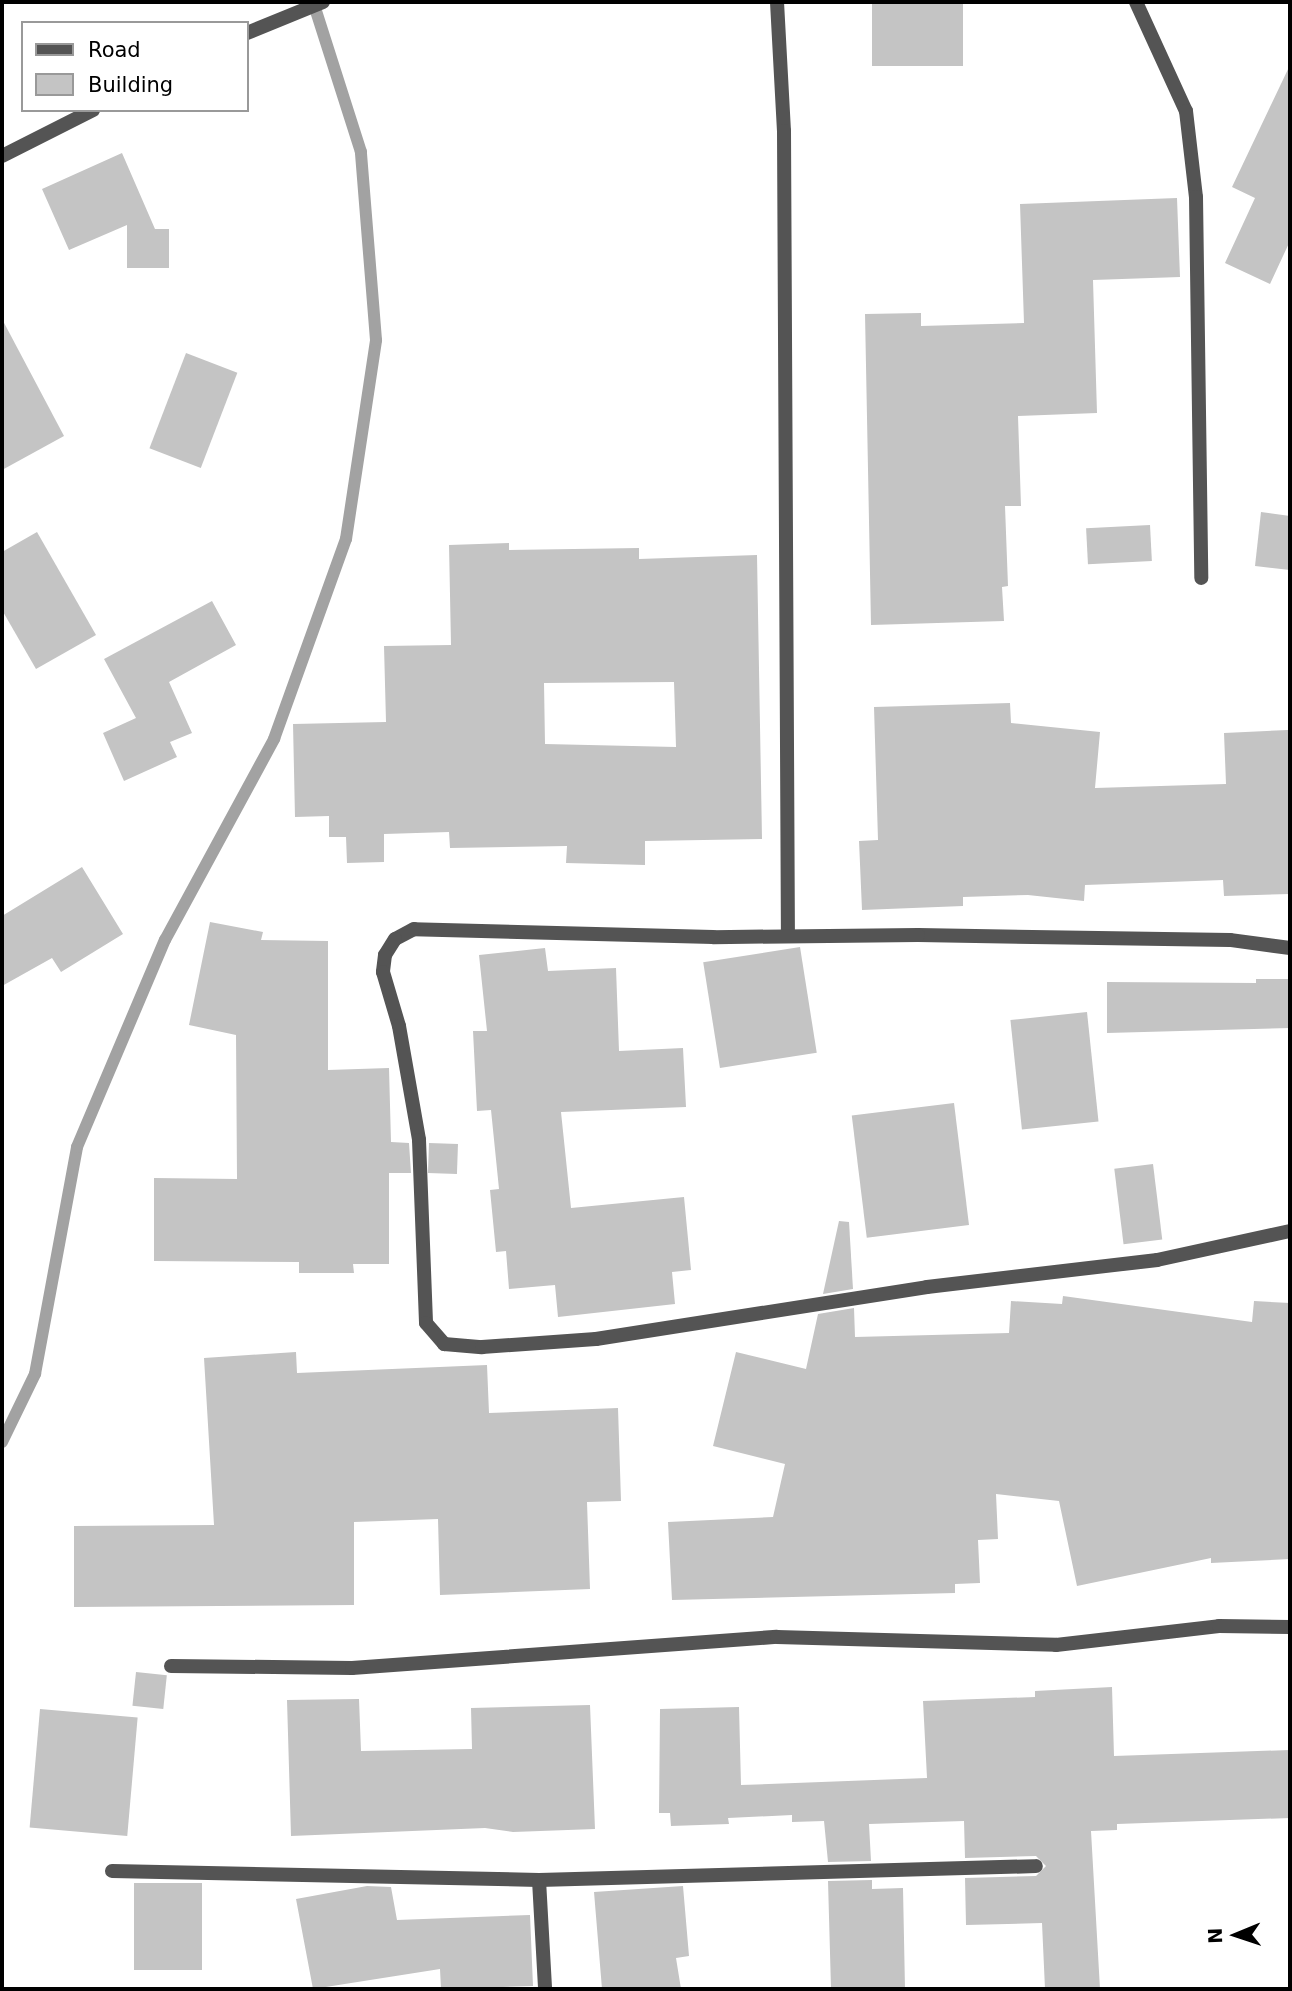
<!DOCTYPE html>
<style>
body{margin:0}
#map{position:relative;width:1292px;height:1991px;overflow:hidden;background:#fff;font-family:"DejaVu Sans",sans-serif}
div>[style]{position:absolute}
.stream>*{height:12px;margin:-6px;padding:0 6px;transform-origin:6px;border-radius:6px;background:#a2a2a2}
.building>*{inset:0;background:#c4c4c4;transform-origin:0 0}
.minor>*{height:14px;margin:-7px;padding:0 7px;transform-origin:7px;border-radius:7px;background:#545454}
span{translate:-50% -50%;white-space:nowrap;text-align:center;line-height:1.15;-webkit-text-stroke:5px #fff;paint-order:stroke}
.frame{position:absolute;inset:0;border:4px solid #000;pointer-events:none}
.legend{position:absolute;left:21px;top:21px;width:228px;height:91px;box-sizing:border-box;background:#fff;border:2px solid #999;margin:0;padding:9px 12px;list-style:none;font-size:21px;color:#000}
.legend li{display:flex;align-items:center;gap:14px;height:35px}
.legend b{width:35px;border:2px solid #999}
.north{position:absolute;left:1201px;top:1900px;width:70px;height:70px;-webkit-text-stroke:5px #fff;paint-order:stroke;rotate:268deg;font-size:19px;font-weight:700;line-height:28px;text-align:center;color:#000}
.north::after{content:'';display:block;margin:auto;width:24px;height:32px;background:#000;clip-path:polygon(50% 0,100% 100%,50% 72%,0 100%)}
</style>
<div id="map">
<div class="stream">
<div style="left:2px;top:1442px;width:76px;rotate:-64.1deg"></div>
<div style="left:35px;top:1374px;width:231px;rotate:-79.5deg"></div>
<div style="left:77px;top:1147px;width:225px;rotate:-67deg"></div>
<div style="left:165px;top:940px;width:229px;rotate:-61.5deg"></div>
<div style="left:274px;top:739px;width:213px;rotate:-70.2deg"></div>
<div style="left:346px;top:539px;width:201px;rotate:-81.4deg"></div>
<div style="left:376px;top:340px;width:189px;rotate:-94.6deg"></div>
<div style="left:361px;top:152px;width:157px;rotate:-107.7deg"></div>
</div>
<div class="building">
<div style="left:872px;top:2px;width:91px;height:64px"></div>
<div style="clip-path:polygon(1290px 65px,1290px 241px,1270px 284px,1225px 263px,1255px 198px,1232px 187px)"></div>
<div style="clip-path:polygon(122px 153px,155px 229px,169px 229px,169px 268px,127px 268px,127px 225px,69px 250px,42px 189px)"></div>
<div style="clip-path:polygon(1177px 198px,1180px 277px,1093px 280px,1097px 413px,1018px 416px,1021px 506px,1005px 506px,1008px 586px,1002px 587px,1004px 621px,871px 625px,865px 314px,921px 313px,921px 326px,1024px 323px,1020px 204px)"></div>
<div style="clip-path:polygon(2px 319px,64px 436px,2px 470px)"></div>
<div style="left:186px;top:353px;width:55px;height:102px;rotate:21deg"></div>
<div style="clip-path:polygon(1261px 512px,1290px 516px,1290px 570px,1255px 566px)"></div>
<div style="left:1150px;top:525px;width:36px;height:64px;rotate:87deg"></div>
<div style="clip-path:polygon(37px 532px,96px 635px,36px 669px,2px 610px,2px 552px)"></div>
<div style="clip-path:polygon(evenodd,509px 543px,509px 550px,639px 548px,639px 559px,757px 555px,762px 839px,645px 841px,645px 865px,566px 863px,567px 846px,450px 848px,449px 832px,384px 834px,384px 862px,347px 863px,346px 837px,329px 837px,329px 816px,295px 817px,293px 724px,386px 722px,384px 646px,451px 645px,449px 545px,509px 543px,674px 682px,676px 747px,545px 744px,544px 683px,674px 682px)"></div>
<div style="clip-path:polygon(212px 601px,236px 645px,169px 682px,192px 733px,170px 742px,177px 757px,124px 781px,103px 733px,136px 718px,104px 659px)"></div>
<div style="clip-path:polygon(1010px 703px,1011px 723px,1100px 732px,1095px 788px,1226px 784px,1224px 733px,1288px 730px,1290px 894px,1224px 896px,1223px 880px,1085px 885px,1084px 901px,1028px 895px,963px 897px,963px 906px,862px 910px,859px 841px,878px 840px,874px 707px)"></div>
<div style="clip-path:polygon(82px 867px,123px 934px,61px 972px,52px 958px,2px 986px,2px 916px)"></div>
<div style="clip-path:polygon(210px 922px,263px 932px,261px 940px,328px 941px,328px 1070px,389px 1068px,391px 1142px,409px 1143px,411px 1173px,389px 1173px,389px 1264px,353px 1264px,354px 1273px,299px 1273px,299px 1262px,154px 1261px,154px 1178px,237px 1179px,236px 1035px,189px 1025px)"></div>
<div style="left:800px;top:947px;width:107px;height:98px;rotate:81deg"></div>
<div style="clip-path:polygon(545px 948px,548px 971px,616px 968px,619px 1051px,683px 1048px,686px 1107px,561px 1112px,571px 1208px,684px 1197px,691px 1270px,672px 1272px,675px 1304px,558px 1317px,555px 1285px,509px 1289px,506px 1251px,496px 1252px,490px 1190px,499px 1189px,491px 1110px,477px 1111px,473px 1031px,487px 1031px,479px 955px)"></div>
<div style="clip-path:polygon(1256px 979px,1290px 979px,1290px 1028px,1107px 1033px,1107px 982px,1256px 983px)"></div>
<div style="left:1087px;top:1012px;width:110px;height:77px;rotate:84deg"></div>
<div style="left:954px;top:1103px;width:123px;height:103px;rotate:83deg"></div>
<div style="left:429px;top:1143px;width:29px;height:30px;rotate:2deg"></div>
<div style="left:1153px;top:1164px;width:76px;height:39px;rotate:83deg"></div>
<div style="clip-path:polygon(839px 1221px,849px 1222px,853px 1289px,823px 1294px)"></div>
<div style="clip-path:polygon(1063px 1296px,1252px 1322px,1254px 1301px,1290px 1303px,1290px 1559px,1211px 1563px,1211px 1558px,1077px 1586px,1059px 1501px,996px 1494px,998px 1539px,978px 1540px,980px 1583px,955px 1584px,955px 1593px,672px 1600px,668px 1522px,773px 1517px,785px 1464px,713px 1446px,736px 1352px,806px 1369px,818px 1314px,854px 1308px,855px 1337px,1009px 1333px,1011px 1301px,1062px 1304px)"></div>
<div style="clip-path:polygon(296px 1352px,297px 1373px,487px 1365px,489px 1413px,618px 1408px,621px 1501px,587px 1502px,590px 1589px,440px 1595px,438px 1519px,354px 1522px,354px 1605px,74px 1607px,74px 1526px,214px 1525px,204px 1358px)"></div>
<div style="left:136px;top:1672px;width:31px;height:34px;rotate:6deg"></div>
<div style="clip-path:polygon(1112px 1687px,1114px 1756px,1290px 1750px,1290px 1818px,1117px 1824px,1117px 1830px,1091px 1831px,1100px 1989px,1045px 1989px,1042px 1923px,966px 1925px,965px 1878px,1036px 1876px,1046px 1866px,1036px 1856px,965px 1858px,964px 1821px,869px 1824px,871px 1861px,828px 1862px,824px 1821px,792px 1822px,792px 1815px,728px 1818px,729px 1824px,671px 1826px,670px 1813px,659px 1813px,660px 1709px,739px 1707px,741px 1785px,927px 1778px,923px 1701px,1035px 1697px,1035px 1691px)"></div>
<div style="clip-path:polygon(359px 1699px,361px 1751px,472px 1749px,471px 1708px,590px 1705px,595px 1829px,513px 1832px,485px 1828px,291px 1836px,287px 1700px)"></div>
<div style="left:40px;top:1709px;width:98px;height:119px;rotate:5deg"></div>
<div style="clip-path:polygon(872px 1880px,872px 1889px,903px 1888px,905px 1989px,831px 1989px,828px 1881px)"></div>
<div style="left:134px;top:1883px;width:68px;height:87px"></div>
<div style="clip-path:polygon(367px 1886px,391px 1887px,397px 1920px,530px 1915px,533px 1986px,441px 1989px,440px 1969px,313px 1989px,296px 1899px)"></div>
<div style="clip-path:polygon(683px 1886px,689px 1956px,676px 1958px,681px 1989px,602px 1989px,594px 1892px)"></div>
</div>
<div class="minor">
<div style="left:777px;top:2px;width:129px;rotate:86.9deg"></div>
<div style="left:784px;top:131px;width:805px;rotate:89.72deg"></div>
<div style="left:1136px;top:2px;width:120px;rotate:65.4deg"></div>
<div style="left:1186px;top:111px;width:87px;rotate:83.4deg"></div>
<div style="left:1196px;top:197px;width:381px;rotate:89.2deg"></div>
<div style="left:247px;top:33px;width:82px;rotate:-22.2deg"></div>
<div style="left:2px;top:156px;width:102px;rotate:-26.8deg"></div>
<div style="left:1290px;top:948px;width:61px;rotate:-172.4deg"></div>
<div style="left:1230px;top:940px;width:312px;rotate:-179.1deg"></div>
<div style="left:918px;top:935px;width:205px;rotate:179.4deg"></div>
<div style="left:713px;top:937px;width:299px;rotate:-178.5deg"></div>
<div style="left:414px;top:929px;width:21px;rotate:152deg"></div>
<div style="left:395px;top:939px;width:19px;rotate:122deg"></div>
<div style="left:385px;top:955px;width:17px;rotate:97deg"></div>
<div style="left:383px;top:972px;width:56px;rotate:73.5deg"></div>
<div style="left:399px;top:1026px;width:116px;rotate:80deg"></div>
<div style="left:419px;top:1140px;width:183px;rotate:87.8deg"></div>
<div style="left:426px;top:1323px;width:28px;rotate:49deg"></div>
<div style="left:444px;top:1344px;width:38px;rotate:5deg"></div>
<div style="left:482px;top:1347px;width:114px;rotate:-4deg"></div>
<div style="left:596px;top:1339px;width:335px;rotate:-8.9deg"></div>
<div style="left:927px;top:1287px;width:232px;rotate:-6.7deg"></div>
<div style="left:1157px;top:1260px;width:136px;rotate:-12.3deg"></div>
<div style="left:171px;top:1666px;width:181px;rotate:0.6deg"></div>
<div style="left:352px;top:1668px;width:426px;rotate:-4.2deg"></div>
<div style="left:777px;top:1637px;width:279px;rotate:1.6deg"></div>
<div style="left:1056px;top:1645px;width:164px;rotate:-6.6deg"></div>
<div style="left:1219px;top:1626px;width:71px;rotate:0.8deg"></div>
<div style="left:112px;top:1871px;width:427px;rotate:1.2deg"></div>
<div style="left:539px;top:1880px;width:497px;rotate:-1.6deg"></div>
<div style="left:539px;top:1880px;width:109px;rotate:86.8deg"></div>
</div>
<div class="frame"></div>
<ul class="legend">
<li><b style="height:9px;background:#545454"></b>Road</li>
<li><b style="height:19px;background:#c4c4c4"></b>Building</li>
</ul>
<div class="north">N</div>
</div>
